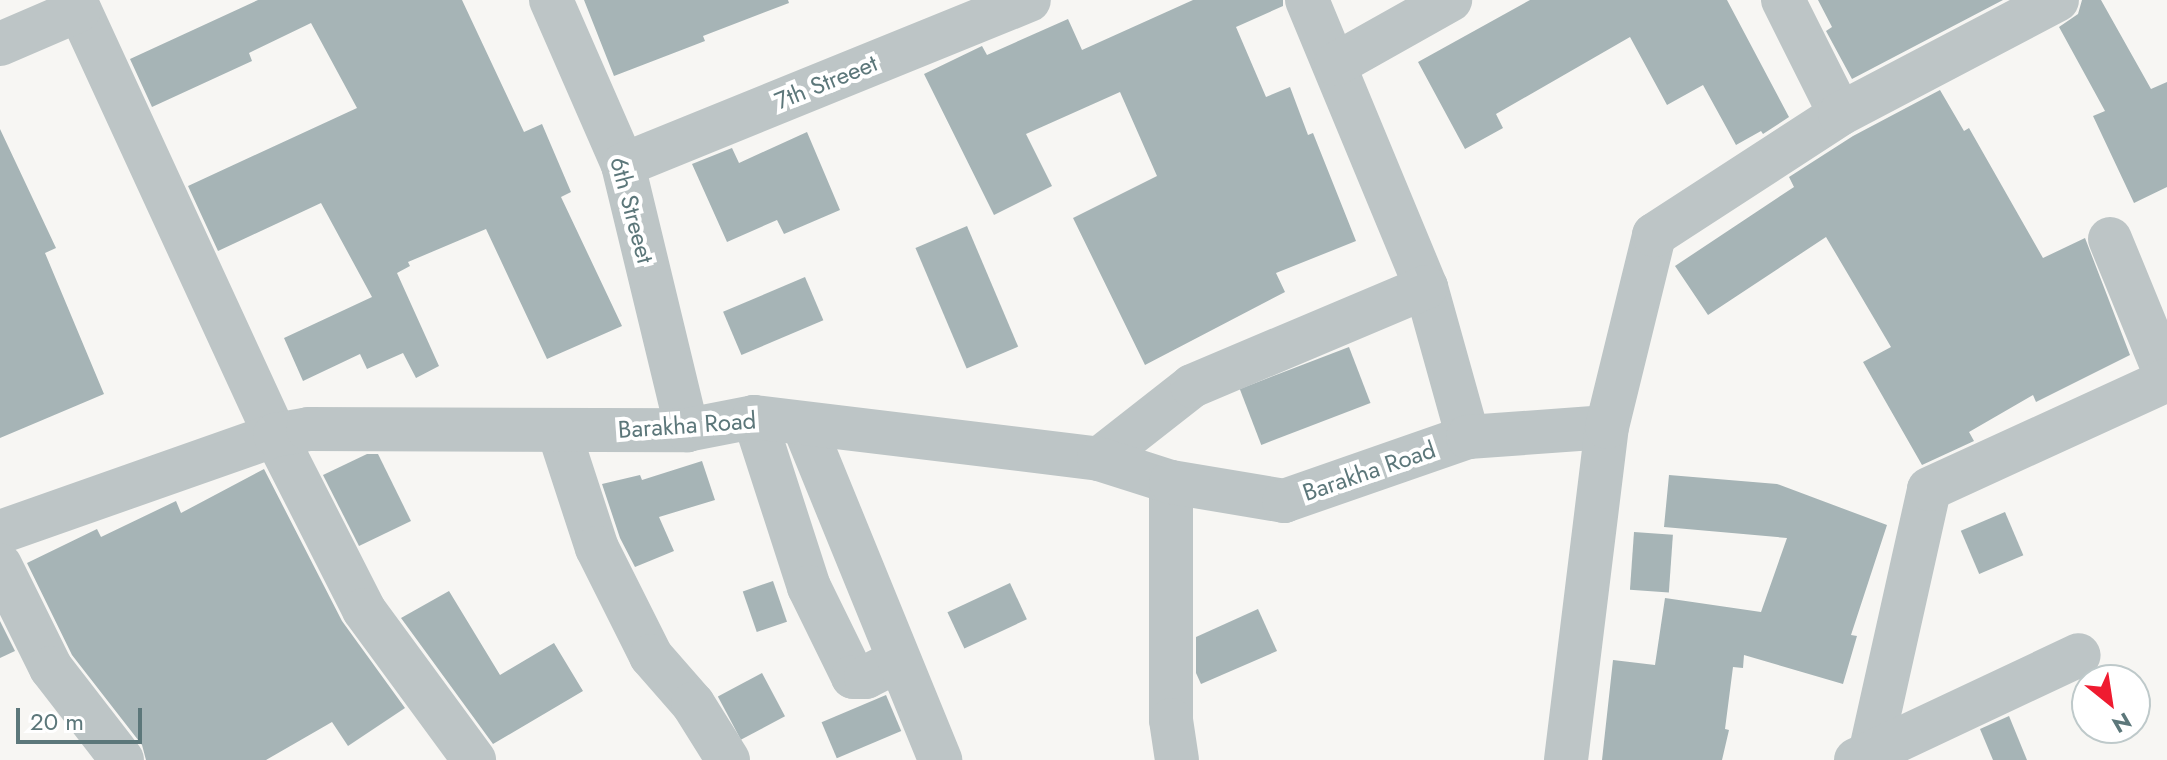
<!DOCTYPE html>
<style>
body{margin:0}
#map{position:relative;width:2167px;height:760px;overflow:hidden;background:#f7f6f3;font-family:Jost,sans-serif}
div>[style]{position:absolute}
.building>*{inset:0;background:#a6b4b6;transform-origin:0 0}
.minor>*{height:44px;margin:-22px;padding:0 22px;transform-origin:22px;border-radius:22px;background:#bdc5c6}
span{translate:-50% -50%;white-space:nowrap;text-align:center;line-height:1.15;-webkit-text-stroke:8px #fff;paint-order:stroke}
.street-label{font-size:24px;color:#5c777a}
.north{position:absolute;left:2071px;top:664px;width:80px;height:80px;box-sizing:border-box;background:#fff;border:2px solid #bec9ca;border-radius:50%;rotate:150deg;font-size:22px;font-weight:700;line-height:32px;text-align:center;color:#5c777a}
.north::after{content:'';display:block;margin:auto;width:28px;height:36px;background:#ef1b30;clip-path:polygon(50% 0,100% 100%,50% 72%,0 100%)}
.scale{position:absolute;left:16px;top:708px;width:126px;height:36px;box-sizing:border-box;border:4px solid #5c777a;border-top:0;padding-left:10px;font-size:24px;line-height:28px;white-space:nowrap;color:#5c777a;-webkit-text-stroke:6px #fff;paint-order:stroke}
</style>
<div id="map">
<div class="building">
<div style="clip-path:polygon(258px 0,462px 0,524px 132px,542px 124px,571px 192px,561px 197px,622px 326px,547px 359px,486px 229px,408px 262px,410px 266px,397px 273px,439px 366px,416px 378px,403px 353px,367px 369px,360px 354px,303px 381px,284px 338px,372px 297px,321px 203px,218px 251px,188px 186px,357px 108px,311px 23px,249px 53px,252px 61px,152px 107px,130px 59px)"></div>
<div style="clip-path:polygon(584px 0,788px 0,789px 3px,703px 36px,705px 41px,614px 76px)"></div>
<div style="clip-path:polygon(1193px 0,1283px 0,1283px 6px,1236px 27px,1266px 97px,1290px 87px,1308px 135px,1313px 133px,1356px 241px,1276px 273px,1285px 292px,1145px 365px,1073px 218px,1157px 176px,1120px 92px,1026px 134px,1052px 186px,994px 215px,924px 74px,982px 46px,987px 55px,1068px 19px,1082px 50px)"></div>
<div style="clip-path:polygon(1530px 0,1727px 0,1789px 117px,1763px 134px,1761px 131px,1736px 145px,1703px 85px,1667px 105px,1630px 37px,1496px 114px,1503px 128px,1465px 149px,1418px 62px)"></div>
<div style="clip-path:polygon(1818px 0,2003px 0,1852px 79px,1826px 31px,1832px 27px)"></div>
<div style="clip-path:polygon(2082px 0,2101px 0,2151px 89px,2167px 82px,2167px 187px,2134px 203px,2093px 116px,2105px 111px,2059px 27px,2078px 14px)"></div>
<div style="clip-path:polygon(1940px 90px,1964px 131px,1969px 128px,2043px 258px,2085px 238px,2130px 355px,2036px 402px,2033px 395px,1969px 432px,1974px 441px,1922px 465px,1863px 362px,1891px 347px,1826px 237px,1708px 315px,1675px 266px,1794px 187px,1789px 177px,1853px 136px)"></div>
<div style="clip-path:polygon(0 129px,56px 248px,45px 253px,104px 394px,0 438px)"></div>
<div style="clip-path:polygon(807px 132px,840px 210px,784px 234px,777px 220px,727px 242px,692px 164px,732px 148px,739px 163px)"></div>
<div style="left:967px;top:226px;width:131px;height:56px;rotate:67deg"></div>
<div style="left:805px;top:277px;width:47px;height:89px;rotate:67deg"></div>
<div style="left:1349px;top:347px;width:60px;height:117px;rotate:69deg"></div>
<div style="clip-path:polygon(367px 454px,378px 454px,411px 521px,359px 546px,323px 475px)"></div>
<div style="clip-path:polygon(702px 461px,715px 500px,659px 517px,674px 551px,635px 567px,620px 538px,602px 484px,640px 475px,642px 480px)"></div>
<div style="clip-path:polygon(264px 469px,342px 621px,405px 708px,348px 746px,332px 722px,266px 760px,146px 760px,142px 745px,72px 655px,27px 563px,97px 529px,101px 537px,176px 501px,181px 513px)"></div>
<div style="clip-path:polygon(1669px 475px,1777px 484px,1887px 525px,1851px 635px,1857px 636px,1843px 684px,1744px 655px,1743px 668px,1733px 667px,1725px 729px,1729px 730px,1722px 760px,1602px 760px,1613px 660px,1655px 665px,1665px 598px,1761px 612px,1787px 538px,1664px 527px)"></div>
<div style="left:2005px;top:512px;width:47px;height:48px;rotate:67deg"></div>
<div style="left:1634px;top:532px;width:39px;height:58px;rotate:4deg"></div>
<div style="left:773px;top:581px;width:43px;height:32px;rotate:71deg"></div>
<div style="left:1010px;top:583px;width:40px;height:69px;rotate:65deg"></div>
<div style="clip-path:polygon(449px 591px,500px 675px,554px 643px,583px 691px,493px 744px,401px 618px)"></div>
<div style="clip-path:polygon(1258px 609px,1277px 651px,1201px 684px,1196px 673px,1196px 637px)"></div>
<div style="clip-path:polygon(0 621px,15px 651px,0 658px)"></div>
<div style="left:762px;top:673px;width:49px;height:50px;rotate:62deg"></div>
<div style="left:886px;top:695px;width:39px;height:70px;rotate:67deg"></div>
<div style="clip-path:polygon(2009px 716px,2027px 760px,1993px 760px,1980px 729px)"></div>
</div>
<div class="minor">
<div style="left:75px;top:0;width:479px;rotate:65.3deg"></div>
<div style="left:275px;top:435px;width:196px;rotate:63deg"></div>
<div style="left:364px;top:610px;width:186px;rotate:53.7deg"></div>
<div style="left:551px;top:0;width:180px;rotate:66.4deg"></div>
<div style="left:623px;top:165px;width:273px;rotate:76.4deg"></div>
<div style="left:1307px;top:0;width:311px;rotate:67.5deg"></div>
<div style="left:1426px;top:287px;width:156px;rotate:74.4deg"></div>
<div style="left:1783px;top:0;width:127px;rotate:63.4deg"></div>
<div style="left:0;top:44px;width:86px;rotate:-23.3deg"></div>
<div style="left:1336px;top:64px;width:131px;rotate:-29.3deg"></div>
<div style="left:623px;top:165px;width:438px;rotate:-22.1deg"></div>
<div style="left:2110px;top:239px;width:150px;rotate:67.7deg"></div>
<div style="left:754px;top:417px;width:179px;rotate:72.1deg"></div>
<div style="left:809px;top:587px;width:100px;rotate:63.9deg"></div>
<div style="left:853px;top:677px;width:13px"></div>
<div style="left:866px;top:677px;width:36px;rotate:-27deg"></div>
<div style="left:804px;top:426px;width:361px;rotate:67.8deg"></div>
<div style="left:559px;top:432px;width:122px;rotate:71.9deg"></div>
<div style="left:597px;top:548px;width:121px;rotate:63.4deg"></div>
<div style="left:651px;top:656px;width:64px;rotate:48.8deg"></div>
<div style="left:693px;top:704px;width:66px;rotate:58deg"></div>
<div style="left:1099px;top:459px;width:118px;rotate:-38.1deg"></div>
<div style="left:1192px;top:386px;width:254px;rotate:-22.9deg"></div>
<div style="left:1171px;top:482px;width:238px;rotate:90deg"></div>
<div style="left:1171px;top:720px;width:40px;rotate:81.5deg"></div>
<div style="left:0;top:532px;width:292px;rotate:-19.4deg"></div>
<div style="left:275px;top:435px;width:34px;rotate:-10deg"></div>
<div style="left:308px;top:429px;width:379px;rotate:0.2deg"></div>
<div style="left:687px;top:430px;width:68px;rotate:-11deg"></div>
<div style="left:754px;top:417px;width:348px;rotate:6.9deg"></div>
<div style="left:1099px;top:459px;width:76px;rotate:17.7deg"></div>
<div style="left:1171px;top:482px;width:115px;rotate:9.5deg"></div>
<div style="left:1284px;top:501px;width:195px;rotate:-19.2deg"></div>
<div style="left:1468px;top:437px;width:139px;rotate:-4.1deg"></div>
<div style="left:0;top:565px;width:115px;rotate:63.7deg"></div>
<div style="left:51px;top:668px;width:116px;rotate:52.3deg"></div>
<div style="left:1870px;top:754px;width:271px;rotate:-77.4deg"></div>
<div style="left:1929px;top:489px;width:262px;rotate:-24.6deg"></div>
<div style="left:1566px;top:760px;width:336px;rotate:-83deg"></div>
<div style="left:1607px;top:427px;width:198px;rotate:-76.2deg"></div>
<div style="left:1654px;top:235px;width:222px;rotate:-33deg"></div>
<div style="left:1840px;top:114px;width:245px;rotate:-27.7deg"></div>
<div style="left:1856px;top:760px;width:246px;rotate:-25.2deg"></div>
</div>
<div class="street-label">
<span style="left:826px;top:82px;rotate:-22deg">7th Streeet</span>
<span style="left:632px;top:210px;rotate:75deg">6th Streeet</span>
<span style="left:687px;top:425px;rotate:-4deg">Barakha Road</span>
<span style="left:1369px;top:471px;rotate:-19deg">Barakha Road</span>
</div>
<div class="north">N</div>
<div class="scale">20 m</div>
</div>
